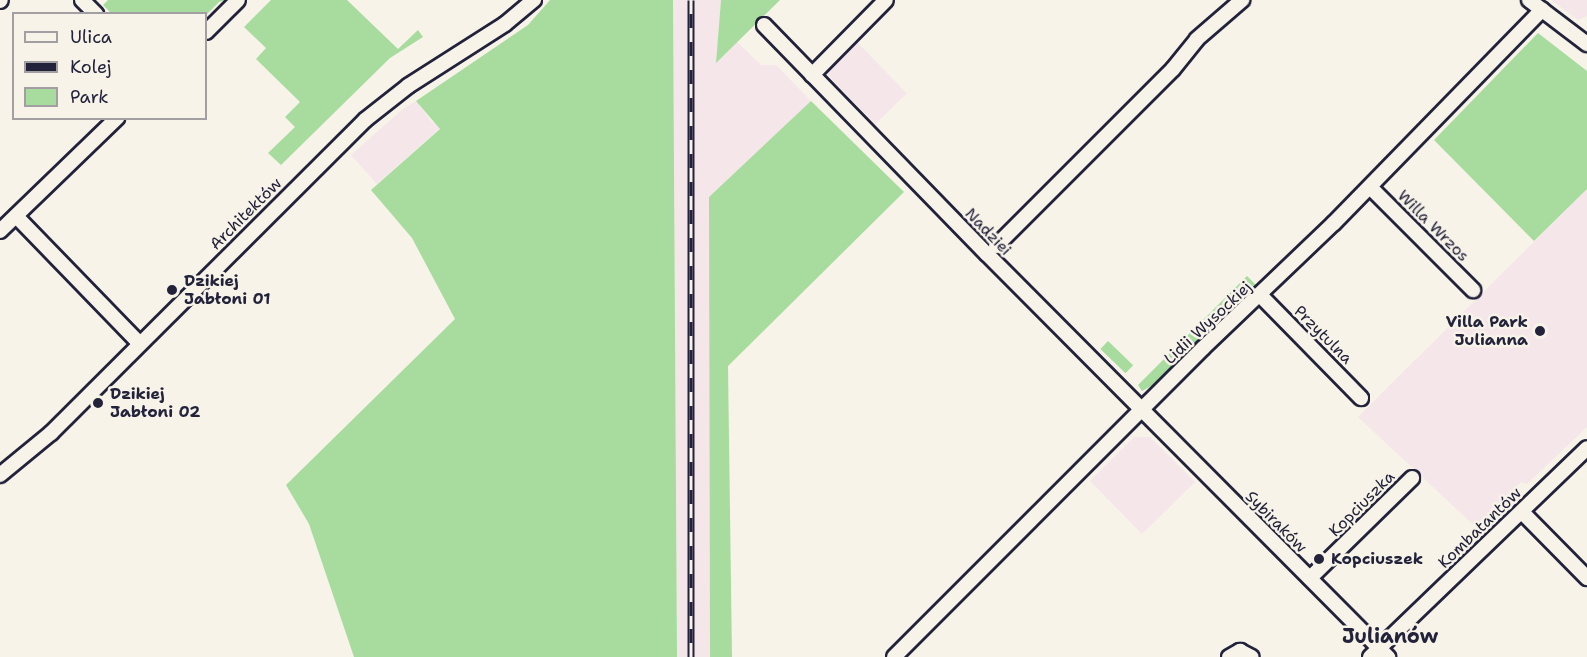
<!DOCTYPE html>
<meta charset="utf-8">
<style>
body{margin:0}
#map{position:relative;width:1587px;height:657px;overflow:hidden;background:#f7f3e8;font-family:"Shantell Sans",sans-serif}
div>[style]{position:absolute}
.built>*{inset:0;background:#f5e6ea;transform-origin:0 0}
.green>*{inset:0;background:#a7dc9e;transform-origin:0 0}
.roads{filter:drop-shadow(2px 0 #22223b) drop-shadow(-2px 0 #22223b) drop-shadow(0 2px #22223b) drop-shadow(0 -2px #22223b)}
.street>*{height:14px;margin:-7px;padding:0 7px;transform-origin:7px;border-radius:7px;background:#f7f3e8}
.rail>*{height:7px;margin-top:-3.5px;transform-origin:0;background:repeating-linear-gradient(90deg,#f7f3e8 0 14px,#22223b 0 28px);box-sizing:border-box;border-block:2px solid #22223b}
.dots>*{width:16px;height:16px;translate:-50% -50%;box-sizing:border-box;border:3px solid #f7f3e8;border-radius:50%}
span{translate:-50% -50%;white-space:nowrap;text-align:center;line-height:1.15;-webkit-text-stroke:5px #f7f3e8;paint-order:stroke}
.street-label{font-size:16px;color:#22223b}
.poi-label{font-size:16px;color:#22223b;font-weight:700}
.left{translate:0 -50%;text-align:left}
.right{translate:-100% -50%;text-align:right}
.quarter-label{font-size:20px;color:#22223b;font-weight:700}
.legend{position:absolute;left:12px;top:12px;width:195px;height:108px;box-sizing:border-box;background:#f7f3e8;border:2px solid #a29fa3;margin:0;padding:8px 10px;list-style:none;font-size:18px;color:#22223b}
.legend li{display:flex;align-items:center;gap:12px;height:30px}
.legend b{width:30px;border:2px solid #a29fa3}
</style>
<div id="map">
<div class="built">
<div style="clip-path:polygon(673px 0,721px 0,716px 62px,737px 42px,761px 65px,776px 65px,811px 101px,709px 197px,710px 657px,677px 657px)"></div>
<div style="clip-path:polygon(1551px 0,1587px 0,1587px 16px,1578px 20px)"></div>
<div style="left:856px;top:41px;width:73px;height:44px;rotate:46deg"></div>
<div style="clip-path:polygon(416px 101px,431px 121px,440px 128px,377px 184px,351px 155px,403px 109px)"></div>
<div style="clip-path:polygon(1587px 189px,1587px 427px,1527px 484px,1521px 482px,1513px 490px,1518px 493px,1479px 530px,1358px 417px)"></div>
<div style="clip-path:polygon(1134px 437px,1150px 437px,1195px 482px,1142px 534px,1090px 481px)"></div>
</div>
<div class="green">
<div style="clip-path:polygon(108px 0,226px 0,219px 2px,206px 15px,111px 13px,103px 5px)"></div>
<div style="clip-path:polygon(271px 0,347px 0,398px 49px,418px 30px,423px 37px,390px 58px,281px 165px,268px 153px,295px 127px,285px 117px,300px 102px,256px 59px,266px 48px,244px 27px)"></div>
<div style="clip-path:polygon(550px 0,673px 0,677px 657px,354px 657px,309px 524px,286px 485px,455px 319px,412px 238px,371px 190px,440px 129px,416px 101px,528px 25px)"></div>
<div style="clip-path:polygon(721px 0,780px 0,716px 63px)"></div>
<div style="clip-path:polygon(1538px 33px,1587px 71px,1587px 189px,1534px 241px,1434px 140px)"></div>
<div style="clip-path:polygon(811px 101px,904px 192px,728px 366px,732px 657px,710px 657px,709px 197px)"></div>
<div style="clip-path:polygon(1247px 276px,1256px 285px,1153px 385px,1142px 391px,1138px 385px)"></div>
<div style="left:1108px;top:341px;width:35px;height:11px;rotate:44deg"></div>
</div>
<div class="roads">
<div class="street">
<div style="left:82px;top:0;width:20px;rotate:45deg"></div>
<div style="left:1529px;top:0;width:73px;rotate:37.2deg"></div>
<div style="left:0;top:1px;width:1px;rotate:-45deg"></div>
<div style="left:764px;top:25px;width:320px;rotate:45.8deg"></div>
<div style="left:987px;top:254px;width:569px;rotate:45.14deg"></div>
<div style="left:206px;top:32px;width:45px;rotate:-45deg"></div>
<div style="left:812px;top:75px;width:105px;rotate:-45.4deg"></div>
<div style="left:1370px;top:187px;width:146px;rotate:45deg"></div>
<div style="left:16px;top:216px;width:177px;rotate:45.9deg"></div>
<div style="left:0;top:231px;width:163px;rotate:-44deg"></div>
<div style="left:996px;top:246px;width:250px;rotate:-45deg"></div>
<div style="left:1173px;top:69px;width:38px;rotate:-51deg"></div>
<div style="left:1197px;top:39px;width:60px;rotate:-40.9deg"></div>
<div style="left:1261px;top:296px;width:143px;rotate:45.6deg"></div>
<div style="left:0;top:475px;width:66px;rotate:-39.5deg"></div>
<div style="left:51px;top:433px;width:443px;rotate:-44.9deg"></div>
<div style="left:365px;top:120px;width:55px;rotate:-38.3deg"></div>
<div style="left:408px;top:86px;width:115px;rotate:-32.6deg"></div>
<div style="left:505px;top:24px;width:38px;rotate:-40deg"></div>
<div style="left:1522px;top:512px;width:93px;rotate:45.4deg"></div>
<div style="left:1310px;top:578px;width:143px;rotate:-44.4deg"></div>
<div style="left:894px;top:657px;width:437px;rotate:-45deg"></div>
<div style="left:1203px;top:348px;width:181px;rotate:-43.7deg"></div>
<div style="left:1334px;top:223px;width:298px;rotate:-45.7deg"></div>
<div style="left:1229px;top:657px;width:13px;rotate:-29deg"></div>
<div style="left:1240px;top:651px;width:13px;rotate:27deg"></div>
<div style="left:1370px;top:657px;width:301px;rotate:-43.9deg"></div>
</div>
</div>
<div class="rail">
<div style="left:691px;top:657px;width:657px;rotate:-90deg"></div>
</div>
<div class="dots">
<div style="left:172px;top:290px;background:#22223b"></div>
<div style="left:1540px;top:331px;background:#22223b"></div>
<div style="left:98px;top:403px;background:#22223b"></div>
<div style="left:1319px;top:559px;background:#22223b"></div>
</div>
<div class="street-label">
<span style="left:246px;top:214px;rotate:-45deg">Architektów</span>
<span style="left:1433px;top:226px;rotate:45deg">Willa Wrzos</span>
<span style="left:988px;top:232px;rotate:46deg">Nadziei</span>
<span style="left:1208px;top:323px;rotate:-43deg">Lidii Wysockiej</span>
<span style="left:1323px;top:335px;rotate:45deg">Przytulna</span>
<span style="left:1362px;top:504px;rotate:-45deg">Kopciuszka</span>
<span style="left:1276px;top:522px;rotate:45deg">Sybiraków</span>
<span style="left:1480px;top:528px;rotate:-44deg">Kombatantów</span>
</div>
<div class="poi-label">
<span class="left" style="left:184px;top:290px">Dzikiej<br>Jabłoni 01</span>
<span class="right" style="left:1528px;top:331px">Villa Park<br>Julianna</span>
<span class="left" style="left:110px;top:403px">Dzikiej<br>Jabłoni 02</span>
<span class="left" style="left:1331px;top:559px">Kopciuszek</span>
</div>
<div class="quarter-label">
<span style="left:1390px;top:636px">Julianów</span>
</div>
<ul class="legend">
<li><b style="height:8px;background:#f7f3e8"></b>Ulica</li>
<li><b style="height:8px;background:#22223b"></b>Kolej</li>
<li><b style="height:16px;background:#a7dc9e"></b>Park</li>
</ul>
</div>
